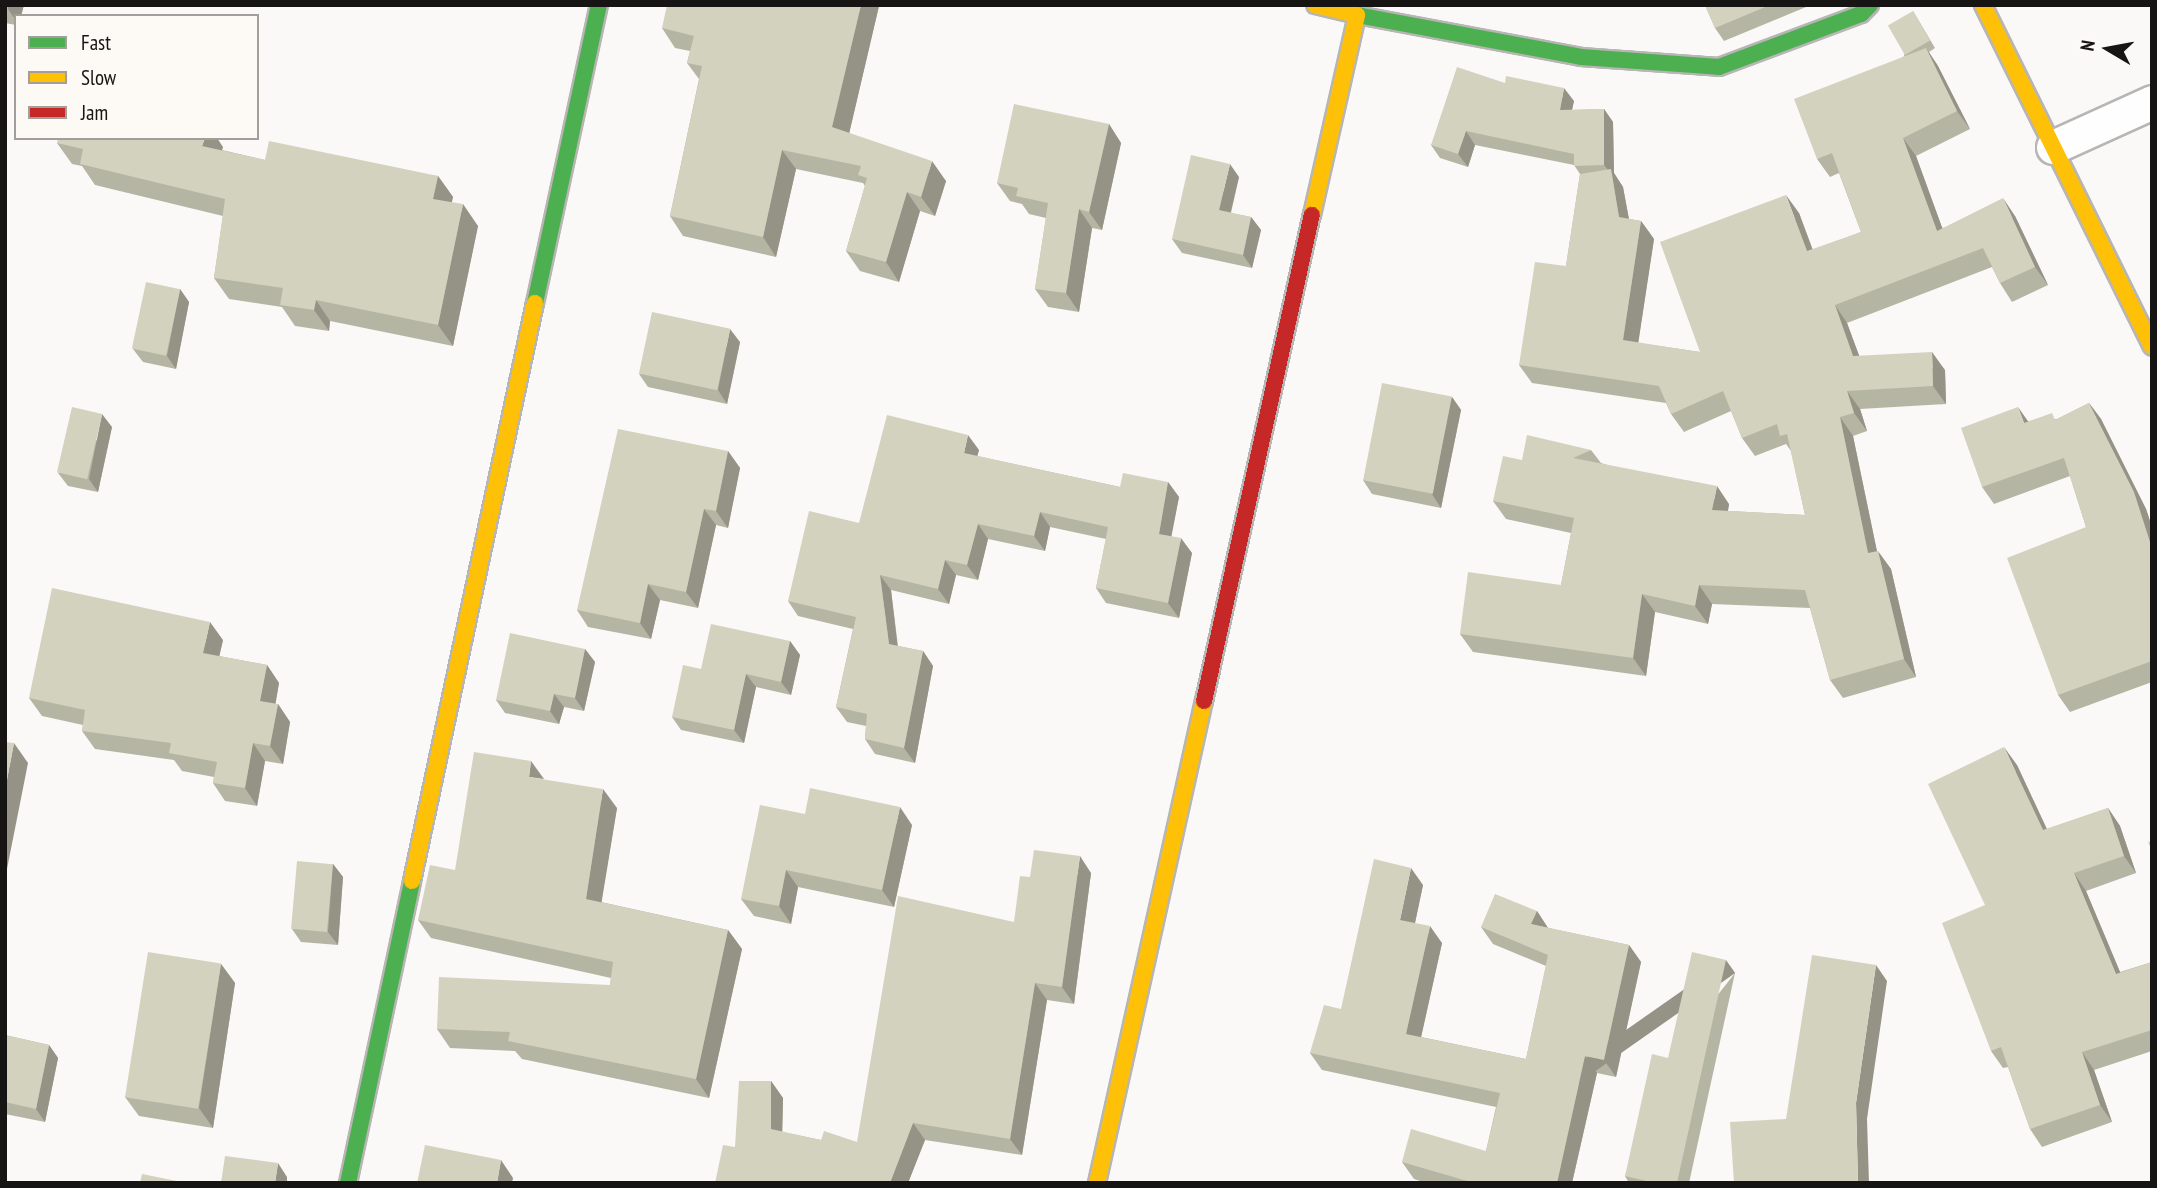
<!DOCTYPE html>
<style>
body{margin:0}
#map{position:relative;width:2157px;height:1188px;overflow:hidden;background:#fbf9f7;font-family:"PT Sans Narrow",sans-serif}
div>[style]{position:absolute}
.roads{filter:drop-shadow(2px 0 #b7b6b4) drop-shadow(-2px 0 #b7b6b4) drop-shadow(0 2px #b7b6b4) drop-shadow(0 -2px #b7b6b4)}
.street>*{height:33px;margin:-16.5px;padding:0 16.5px;transform-origin:16.5px;border-radius:16.5px;background:#fefefe}
.fast>*{height:16px;margin:-8px;padding:0 8px;transform-origin:8px;border-radius:8px;background:#4caf50}
.slow>*{height:16px;margin:-8px;padding:0 8px;transform-origin:8px;border-radius:8px;background:#ffc107}
.jam>*{height:16px;margin:-8px;padding:0 8px;transform-origin:8px;border-radius:8px;background:#c62828}
.wall>*{inset:0;background:#b5b5a4}
.shaded-wall>*{inset:0;background:#949386;transform-origin:0 0}
.building>*{inset:0;background:#d3d2bf;transform-origin:0 0}
span{translate:-50% -50%;white-space:nowrap;text-align:center;line-height:1.15;-webkit-text-stroke:6px #fdfaf5;paint-order:stroke}
.frame{position:absolute;inset:0;border:7px solid #161514;pointer-events:none}
.legend{position:absolute;left:14px;top:14px;width:245px;height:126px;box-sizing:border-box;background:#fdfaf5;border:2px solid #a19e9b;margin:0;padding:9px 12px;list-style:none;font-size:21px;color:#161514}
.legend li{display:flex;align-items:center;gap:14px;height:35px}
.legend b{width:35px;border:2px solid #a19e9b}
.north{position:absolute;left:2073px;top:14px;width:70px;height:70px;-webkit-text-stroke:5px #fdfaf5;paint-order:stroke;rotate:280deg;font-size:19px;font-weight:700;line-height:28px;text-align:center;color:#161514}
.north::after{content:'';display:block;margin:auto;width:24px;height:32px;background:#161514;clip-path:polygon(50% 0,100% 100%,50% 72%,0 100%)}
</style>
<div id="map">
<div class="roads">
<div class="street">
<div style="left:2053px;top:147px;width:109px;rotate:-24.4deg"></div>
</div>
<div class="fast">
<div style="left:1357px;top:15px;width:228px;rotate:10.6deg"></div>
<div style="left:1581px;top:57px;width:138px;rotate:4.1deg"></div>
<div style="left:1719px;top:67px;width:152px;rotate:-20.5deg"></div>
<div style="left:1861px;top:14px;width:13px;rotate:-45deg"></div>
<div style="left:535px;top:303px;width:305px;rotate:-77.9deg"></div>
<div style="left:348px;top:1183px;width:309px;rotate:-78deg"></div>
</div>
<div class="slow">
<div style="left:1983px;top:5px;width:381px;rotate:63.7deg"></div>
<div style="left:1312px;top:215px;width:205px;rotate:-77.3deg"></div>
<div style="left:1357px;top:15px;width:43px;rotate:-166.6deg"></div>
<div style="left:412px;top:881px;width:591px;rotate:-77.99deg"></div>
<div style="left:1097px;top:1183px;width:494px;rotate:-77.5deg"></div>
</div>
<div class="jam">
<div style="left:1204px;top:701px;width:498px;rotate:-77.5deg"></div>
</div>
</div>
<div class="wall">
<div style="clip-path:polygon(5px 5px,24px 5px,21px 16px,16px 16px,16px 25px,5px 23px)"></div>
<div style="clip-path:polygon(1705px 5px,1811px 5px,1724px 41px,1715px 28px)"></div>
<div style="clip-path:polygon(879px 6px,849px 133px,946px 181px,935px 216px,920px 211px,899px 282px,860px 271px,846px 251px,865px 186px,863px 183px,796px 169px,776px 257px,683px 236px,670px 216px,699px 79px,687px 63px,690px 51px,675px 48px,662px 28px)"></div>
<div style="clip-path:polygon(1913px 11px,1935px 48px,1929px 52px,1938px 66px,1970px 129px,1916px 156px,1942px 228px,2015px 216px,2048px 285px,2012px 302px,2000px 283px,1992px 267px,1847px 323px,1859px 356px,1945px 370px,1946px 404px,1860px 409px,1867px 431px,1853px 436px,1877px 551px,1891px 569px,1916px 677px,1843px 698px,1830px 680px,1810px 608px,1712px 604px,1708px 624px,1655px 612px,1646px 676px,1473px 652px,1460px 634px,1561px 585px,1571px 533px,1506px 519px,1493px 501px,1522px 460px,1591px 450px,1601px 463px,1729px 504px,1728px 511px,1805px 515px,1791px 451px,1786px 444px,1755px 456px,1742px 438px,1731px 411px,1684px 432px,1671px 414px,1666px 403px,1532px 383px,1519px 365px,1566px 266px,1580px 174px,1574px 165px,1475px 145px,1468px 167px,1440px 158px,1431px 145px,1505px 83px,1574px 101px,1572px 110px,1604px 109px,1613px 122px,1614px 173px,1623px 187px,1629px 219px,1641px 221px,1654px 239px,1638px 343px,1700px 352px,1799px 213px,1813px 250px,1861px 232px,1839px 173px,1830px 177px,1817px 159px,1904px 56px)"></div>
<div style="clip-path:polygon(1109px 124px,1121px 143px,1102px 230px,1092px 228px,1079px 312px,1048px 307px,1035px 289px,1046px 218px,1029px 214px,1022px 204px,1010px 201px,997px 183px)"></div>
<div style="clip-path:polygon(57px 143px,223px 147px,222px 150px,265px 160px,438px 176px,453px 197px,451px 202px,478px 226px,453px 346px,330px 321px,329px 331px,295px 326px,282px 307px,229px 299px,214px 278px,223px 216px,95px 185px,82px 166px,72px 164px)"></div>
<div style="clip-path:polygon(1239px 177px,1231px 213px,1251px 217px,1261px 230px,1252px 268px,1182px 253px,1172px 239px)"></div>
<div style="clip-path:polygon(180px 289px,189px 302px,176px 369px,143px 362px,133px 349px)"></div>
<div style="clip-path:polygon(740px 342px,727px 404px,648px 387px,639px 374px)"></div>
<div style="clip-path:polygon(1452px 397px,1461px 410px,1441px 508px,1372px 494px,1363px 480px)"></div>
<div style="clip-path:polygon(2089px 403px,2101px 419px,2146px 509px,2152px 527px,2152px 682px,2070px 712px,2058px 695px,2086px 527px,2070px 476px,1994px 504px,1982px 487px,2028px 421px,2057px 419px)"></div>
<div style="clip-path:polygon(112px 427px,98px 492px,68px 486px,58px 473px)"></div>
<div style="clip-path:polygon(979px 450px,977px 456px,1120px 487px,1168px 482px,1179px 497px,1171px 536px,1192px 553px,1179px 618px,1106px 603px,1096px 588px,1106px 539px,1050px 527px,1045px 551px,988px 539px,978px 580px,956px 575px,949px 604px,891px 590px,898px 646px,923px 651px,933px 666px,915px 763px,875px 754px,865px 739px,866px 726px,847px 722px,836px 707px,853px 629px,798px 616px,788px 601px,859px 523px)"></div>
<div style="clip-path:polygon(728px 451px,740px 468px,728px 528px,716px 525px,698px 608px,660px 600px,651px 639px,588px 627px,577px 610px)"></div>
<div style="clip-path:polygon(223px 640px,219px 656px,267px 665px,279px 683px,275px 704px,278px 704px,290px 722px,283px 764px,265px 761px,257px 806px,225px 801px,213px 783px,214px 777px,182px 771px,174px 760px,95px 749px,82px 731px,83px 725px,42px 716px,29px 698px)"></div>
<div style="clip-path:polygon(790px 641px,800px 655px,791px 695px,756px 687px,744px 743px,681px 730px,672px 717px,701px 669px)"></div>
<div style="clip-path:polygon(585px 649px,595px 662px,584px 711px,564px 707px,559px 724px,505px 713px,496px 700px)"></div>
<div style="clip-path:polygon(2017px 765px,2047px 829px,2108px 808px,2120px 826px,2136px 873px,2086px 891px,2120px 972px,2152px 962px,2152px 1051px,2094px 1070px,2112px 1122px,2042px 1147px,2030px 1129px,2008px 1067px,2003px 1068px,1991px 1051px,1985px 905px)"></div>
<div style="clip-path:polygon(544px 780px,617px 808px,601px 902px,728px 930px,742px 949px,709px 1098px,522px 1059px,515px 1051px,450px 1048px,437px 1029px,610px 985px,611px 978px,431px 938px,418px 920px,455px 870px)"></div>
<div style="clip-path:polygon(805px 814px,912px 825px,894px 907px,798px 887px,791px 924px,754px 916px,741px 899px)"></div>
<div style="clip-path:polygon(333px 864px,343px 877px,338px 945px,301px 942px,292px 929px)"></div>
<div style="clip-path:polygon(1091px 873px,1074px 1004px,1047px 1000px,1022px 1155px,925px 1140px,908px 1183px,715px 1183px,771px 1081px,783px 1098px,782px 1132px,821px 1140px,857px 1142px,1014px 922px,1030px 877px)"></div>
<div style="clip-path:polygon(1423px 885px,1415px 923px,1442px 943px,1421px 1037px,1526px 1059px,1546px 966px,1493px 944px,1481px 927px,1537px 911px,1548px 928px,1629px 945px,1641px 962px,1616px 1077px,1597px 1073px,1572px 1183px,1426px 1183px,1414px 1179px,1402px 1162px,1486px 1151px,1496px 1107px,1322px 1070px,1310px 1053px,1341px 1009px)"></div>
<div style="clip-path:polygon(221px 964px,235px 983px,213px 1128px,139px 1116px,125px 1097px)"></div>
<div style="clip-path:polygon(1735px 973px,1689px 1183px,1629px 1183px,1625px 1176px,1668px 1058px)"></div>
<div style="clip-path:polygon(5px 1035px,49px 1045px,58px 1058px,45px 1122px,5px 1114px)"></div>
</div>
<div class="shaded-wall">
<div style="clip-path:polygon(8px 5px,24px 5px,21px 16px,16px 16px,16px 21px,8px 9px)"></div>
<div style="clip-path:polygon(861px 5px,879px 6px,846px 147px,832px 127px)"></div>
<div style="clip-path:polygon(1926px 48px,1938px 66px,1970px 129px,1957px 111px)"></div>
<div style="clip-path:polygon(1564px 88px,1574px 101px,1569px 123px,1560px 110px)"></div>
<div style="clip-path:polygon(1604px 109px,1613px 122px,1614px 173px,1623px 187px,1632px 236px,1619px 217px,1612px 175px,1604px 165px)"></div>
<div style="clip-path:polygon(1109px 124px,1121px 143px,1102px 230px,1089px 212px)"></div>
<div style="clip-path:polygon(1466px 131px,1475px 145px,1468px 167px,1458px 154px)"></div>
<div style="clip-path:polygon(205px 138px,217px 138px,223px 147px,217px 167px,202px 146px)"></div>
<div style="clip-path:polygon(1903px 138px,1916px 156px,1950px 249px,1937px 231px)"></div>
<div style="clip-path:polygon(782px 150px,796px 169px,776px 257px,763px 237px)"></div>
<div style="clip-path:polygon(932px 161px,946px 181px,935px 216px,921px 197px)"></div>
<div style="clip-path:polygon(1230px 164px,1239px 177px,1228px 223px,1219px 210px)"></div>
<div style="clip-path:polygon(438px 176px,453px 197px,448px 220px,433px 199px)"></div>
<div style="clip-path:polygon(907px 192px,920px 211px,899px 282px,886px 262px)"></div>
<div style="clip-path:polygon(1786px 195px,1799px 213px,1820px 270px,1807px 251px)"></div>
<div style="clip-path:polygon(2003px 198px,2015px 216px,2048px 285px,2035px 267px)"></div>
<div style="clip-path:polygon(463px 204px,478px 226px,453px 346px,438px 325px)"></div>
<div style="clip-path:polygon(1079px 209px,1092px 228px,1079px 312px,1066px 293px)"></div>
<div style="clip-path:polygon(1251px 217px,1261px 230px,1252px 268px,1243px 255px)"></div>
<div style="clip-path:polygon(1641px 221px,1654px 239px,1636px 358px,1623px 340px)"></div>
<div style="clip-path:polygon(180px 289px,189px 302px,176px 369px,167px 356px)"></div>
<div style="clip-path:polygon(316px 300px,330px 321px,329px 331px,314px 310px)"></div>
<div style="clip-path:polygon(1835px 305px,1847px 323px,1866px 374px,1853px 356px)"></div>
<div style="clip-path:polygon(730px 329px,740px 342px,727px 404px,718px 390px)"></div>
<div style="clip-path:polygon(1932px 352px,1945px 370px,1946px 404px,1933px 386px)"></div>
<div style="clip-path:polygon(1847px 391px,1860px 409px,1867px 431px,1854px 413px)"></div>
<div style="clip-path:polygon(1452px 397px,1461px 410px,1441px 508px,1432px 494px)"></div>
<div style="clip-path:polygon(2089px 403px,2101px 419px,2146px 509px,2152px 527px,2152px 548px)"></div>
<div style="clip-path:polygon(2018px 407px,2030px 424px,2024px 423px)"></div>
<div style="clip-path:polygon(102px 414px,112px 427px,98px 492px,89px 479px)"></div>
<div style="clip-path:polygon(1840px 417px,1853px 436px,1881px 571px,1868px 553px)"></div>
<div style="clip-path:polygon(968px 435px,979px 450px,974px 468px,964px 453px)"></div>
<div style="clip-path:polygon(728px 451px,740px 468px,728px 528px,716px 511px)"></div>
<div style="clip-path:polygon(1168px 482px,1179px 497px,1169px 549px,1159px 534px)"></div>
<div style="clip-path:polygon(1717px 486px,1729px 504px,1725px 528px,1712px 510px)"></div>
<div style="clip-path:polygon(704px 509px,716px 525px,698px 608px,686px 592px)"></div>
<div style="clip-path:polygon(1040px 512px,1050px 527px,1045px 551px,1034px 536px)"></div>
<div style="clip-path:polygon(978px 524px,988px 539px,978px 580px,967px 565px)"></div>
<div style="clip-path:polygon(1181px 538px,1192px 553px,1179px 618px,1168px 603px)"></div>
<div style="clip-path:polygon(1878px 551px,1891px 569px,1916px 677px,1904px 659px)"></div>
<div style="clip-path:polygon(945px 560px,956px 575px,949px 604px,938px 589px)"></div>
<div style="clip-path:polygon(880px 575px,891px 590px,899px 659px,889px 644px)"></div>
<div style="clip-path:polygon(648px 584px,660px 600px,651px 639px,640px 623px)"></div>
<div style="clip-path:polygon(1699px 585px,1712px 604px,1708px 624px,1695px 606px)"></div>
<div style="clip-path:polygon(1642px 594px,1655px 612px,1646px 676px,1633px 658px)"></div>
<div style="clip-path:polygon(210px 622px,223px 640px,216px 671px,203px 653px)"></div>
<div style="clip-path:polygon(790px 641px,800px 655px,791px 695px,781px 682px)"></div>
<div style="clip-path:polygon(585px 649px,595px 662px,584px 711px,575px 698px)"></div>
<div style="clip-path:polygon(923px 651px,933px 666px,915px 763px,904px 748px)"></div>
<div style="clip-path:polygon(267px 665px,279px 683px,273px 719px,260px 701px)"></div>
<div style="clip-path:polygon(746px 674px,756px 687px,744px 743px,734px 730px)"></div>
<div style="clip-path:polygon(554px 694px,564px 707px,559px 724px,550px 711px)"></div>
<div style="clip-path:polygon(278px 704px,290px 722px,283px 764px,270px 746px)"></div>
<div style="clip-path:polygon(14px 743px,28px 763px,5px 879px,5px 790px)"></div>
<div style="clip-path:polygon(253px 743px,265px 761px,257px 806px,245px 788px)"></div>
<div style="clip-path:polygon(2004px 747px,2017px 765px,2055px 847px,2043px 830px)"></div>
<div style="clip-path:polygon(531px 761px,544px 779px,529px 777px)"></div>
<div style="clip-path:polygon(603px 789px,617px 808px,599px 918px,586px 899px)"></div>
<div style="clip-path:polygon(900px 807px,912px 825px,894px 907px,882px 890px)"></div>
<div style="clip-path:polygon(2108px 808px,2120px 826px,2136px 873px,2124px 856px)"></div>
<div style="clip-path:polygon(1080px 856px,1091px 873px,1074px 1004px,1062px 987px)"></div>
<div style="clip-path:polygon(333px 864px,343px 877px,338px 945px,328px 932px)"></div>
<div style="clip-path:polygon(1411px 868px,1423px 885px,1412px 937px,1400px 920px)"></div>
<div style="clip-path:polygon(786px 870px,798px 887px,791px 924px,779px 906px)"></div>
<div style="clip-path:polygon(2074px 873px,2086px 891px,2128px 991px,2116px 974px)"></div>
<div style="clip-path:polygon(1537px 911px,1548px 928px,1531px 924px)"></div>
<div style="clip-path:polygon(1430px 926px,1442px 943px,1418px 1051px,1406px 1034px)"></div>
<div style="clip-path:polygon(728px 930px,742px 949px,709px 1098px,696px 1079px)"></div>
<div style="clip-path:polygon(1629px 945px,1641px 962px,1616px 1077px,1604px 1060px)"></div>
<div style="left:1726px;top:960px;width:16px;height:228px;rotate:55deg"></div>
<div style="clip-path:polygon(221px 964px,235px 983px,213px 1128px,199px 1108px)"></div>
<div style="clip-path:polygon(1876px 965px,1887px 981px,1867px 1119px,1869px 1183px,1858px 1183px,1856px 1103px)"></div>
<div style="clip-path:polygon(1035px 983px,1047px 1000px,1022px 1155px,1010px 1139px)"></div>
<div style="clip-path:polygon(49px 1045px,58px 1058px,45px 1122px,36px 1109px)"></div>
<div style="clip-path:polygon(2082px 1052px,2094px 1070px,2112px 1122px,2100px 1105px)"></div>
<div style="clip-path:polygon(1585px 1056px,1597px 1073px,1572px 1183px,1557px 1183px)"></div>
<div style="clip-path:polygon(771px 1081px,783px 1098px,782px 1146px,771px 1129px)"></div>
<div style="clip-path:polygon(913px 1123px,925px 1140px,908px 1183px,890px 1183px)"></div>
<div style="clip-path:polygon(501px 1160px,513px 1178px,512px 1183px,497px 1183px)"></div>
<div style="clip-path:polygon(278px 1163px,287px 1177px,287px 1183px,275px 1183px)"></div>
</div>
<div class="building">
<div style="clip-path:polygon(667px 5px,861px 5px,832px 127px,932px 161px,921px 197px,907px 192px,886px 262px,846px 251px,867px 178px,858px 175px,861px 166px,782px 150px,763px 237px,670px 216px,702px 66px,687px 63px,694px 36px,662px 28px)"></div>
<div style="clip-path:polygon(1705px 5px,1770px 5px,1715px 28px)"></div>
<div style="left:1913px;top:11px;width:34px;height:29px;rotate:60deg"></div>
<div style="clip-path:polygon(1926px 48px,1957px 111px,1903px 138px,1937px 231px,2003px 198px,2035px 267px,2000px 283px,1983px 248px,1835px 305px,1853px 356px,1932px 352px,1933px 386px,1847px 391px,1854px 413px,1840px 417px,1868px 553px,1878px 551px,1904px 659px,1830px 680px,1805px 590px,1699px 585px,1695px 606px,1642px 594px,1633px 658px,1460px 634px,1468px 572px,1561px 585px,1574px 518px,1493px 501px,1503px 456px,1522px 460px,1527px 435px,1591px 450px,1573px 458px,1717px 486px,1712px 510px,1805px 515px,1787px 434px,1780px 436px,1777px 424px,1742px 438px,1723px 391px,1671px 414px,1659px 386px,1519px 365px,1535px 262px,1566px 266px,1580px 174px,1611px 169px,1619px 217px,1641px 221px,1623px 340px,1700px 352px,1660px 242px,1786px 195px,1807px 251px,1861px 232px,1832px 153px,1817px 159px,1794px 99px)"></div>
<div style="clip-path:polygon(1457px 67px,1505px 83px,1506px 76px,1564px 88px,1560px 110px,1604px 109px,1604px 165px,1574px 166px,1574px 154px,1466px 131px,1458px 154px,1431px 145px)"></div>
<div style="clip-path:polygon(1014px 104px,1109px 124px,1089px 212px,1079px 209px,1066px 293px,1035px 289px,1048px 203px,1016px 196px,1018px 188px,997px 183px)"></div>
<div style="clip-path:polygon(58px 138px,205px 138px,202px 146px,265px 160px,269px 141px,438px 176px,433px 199px,463px 204px,438px 325px,316px 300px,314px 310px,280px 305px,283px 288px,214px 278px,225px 199px,80px 164px,83px 149px,57px 143px)"></div>
<div style="clip-path:polygon(1191px 155px,1230px 164px,1219px 210px,1251px 217px,1243px 255px,1172px 239px)"></div>
<div style="left:146px;top:282px;width:35px;height:68px;rotate:12deg"></div>
<div style="left:652px;top:312px;width:80px;height:63px;rotate:12deg"></div>
<div style="left:1382px;top:383px;width:71px;height:99px;rotate:11deg"></div>
<div style="clip-path:polygon(2089px 403px,2134px 492px,2152px 548px,2152px 661px,2058px 695px,2007px 558px,2086px 527px,2064px 458px,1982px 487px,1961px 428px,2018px 407px,2024px 423px,2052px 413px,2055px 420px)"></div>
<div style="left:72px;top:407px;width:31px;height:67px;rotate:13deg"></div>
<div style="clip-path:polygon(887px 415px,968px 435px,964px 453px,1120px 487px,1123px 473px,1168px 482px,1159px 534px,1181px 538px,1168px 603px,1096px 588px,1108px 527px,1040px 512px,1034px 536px,978px 524px,967px 565px,945px 560px,938px 589px,880px 575px,889px 644px,923px 651px,904px 748px,865px 739px,867px 714px,836px 707px,856px 617px,788px 601px,809px 511px,859px 523px)"></div>
<div style="clip-path:polygon(618px 429px,728px 451px,716px 511px,704px 509px,686px 592px,648px 584px,640px 623px,577px 610px)"></div>
<div style="clip-path:polygon(52px 588px,210px 622px,203px 653px,267px 665px,260px 701px,278px 704px,270px 746px,253px 743px,245px 788px,213px 783px,217px 762px,169px 753px,171px 743px,82px 731px,85px 710px,29px 698px)"></div>
<div style="clip-path:polygon(711px 624px,790px 641px,781px 682px,746px 674px,734px 730px,672px 717px,683px 665px,701px 669px)"></div>
<div style="clip-path:polygon(510px 633px,585px 649px,575px 698px,554px 694px,550px 711px,496px 700px)"></div>
<div style="clip-path:polygon(5px 742px,14px 743px,5px 790px)"></div>
<div style="clip-path:polygon(2004px 747px,2043px 830px,2108px 808px,2124px 856px,2074px 873px,2116px 974px,2152px 962px,2152px 1030px,2082px 1052px,2100px 1105px,2030px 1129px,2001px 1047px,1991px 1051px,1942px 923px,1985px 905px,1928px 784px)"></div>
<div style="clip-path:polygon(474px 752px,531px 761px,529px 777px,603px 789px,586px 899px,728px 930px,696px 1079px,508px 1041px,510px 1032px,437px 1029px,439px 977px,610px 985px,613px 962px,418px 920px,430px 865px,455px 870px)"></div>
<div style="clip-path:polygon(810px 788px,900px 807px,882px 890px,786px 870px,779px 906px,741px 899px,760px 805px,805px 814px)"></div>
<div style="clip-path:polygon(2152px 841px,2152px 851px,2148px 842px)"></div>
<div style="clip-path:polygon(1034px 850px,1080px 856px,1062px 987px,1035px 983px,1010px 1139px,913px 1123px,890px 1183px,715px 1183px,723px 1145px,735px 1147px,739px 1081px,771px 1081px,771px 1129px,821px 1140px,824px 1131px,857px 1142px,898px 896px,1014px 922px,1020px 876px,1030px 877px)"></div>
<div style="clip-path:polygon(1374px 859px,1411px 868px,1400px 920px,1430px 926px,1406px 1034px,1526px 1059px,1548px 955px,1481px 927px,1495px 894px,1537px 911px,1531px 924px,1629px 945px,1604px 1060px,1585px 1056px,1557px 1183px,1474px 1183px,1402px 1162px,1411px 1129px,1486px 1151px,1500px 1093px,1310px 1053px,1324px 1005px,1341px 1009px)"></div>
<div style="left:297px;top:861px;width:36px;height:68px;rotate:5deg"></div>
<div style="left:148px;top:952px;width:74px;height:147px;rotate:9deg"></div>
<div style="clip-path:polygon(1692px 952px,1726px 960px,1677px 1183px,1655px 1183px,1625px 1176px,1652px 1054px,1668px 1058px)"></div>
<div style="clip-path:polygon(1812px 955px,1876px 965px,1856px 1103px,1858px 1183px,1734px 1183px,1730px 1122px,1786px 1119px)"></div>
<div style="clip-path:polygon(5px 1035px,49px 1045px,36px 1109px,5px 1102px)"></div>
<div style="clip-path:polygon(425px 1145px,501px 1160px,497px 1183px,417px 1183px)"></div>
<div style="clip-path:polygon(225px 1156px,278px 1163px,275px 1183px,221px 1183px)"></div>
<div style="clip-path:polygon(142px 1174px,187px 1183px,140px 1183px)"></div>
</div>
<div class="frame"></div>
<ul class="legend">
<li><b style="height:9px;background:#4caf50"></b>Fast</li>
<li><b style="height:9px;background:#ffc107"></b>Slow</li>
<li><b style="height:9px;background:#c62828"></b>Jam</li>
</ul>
<div class="north">N</div>
</div>
